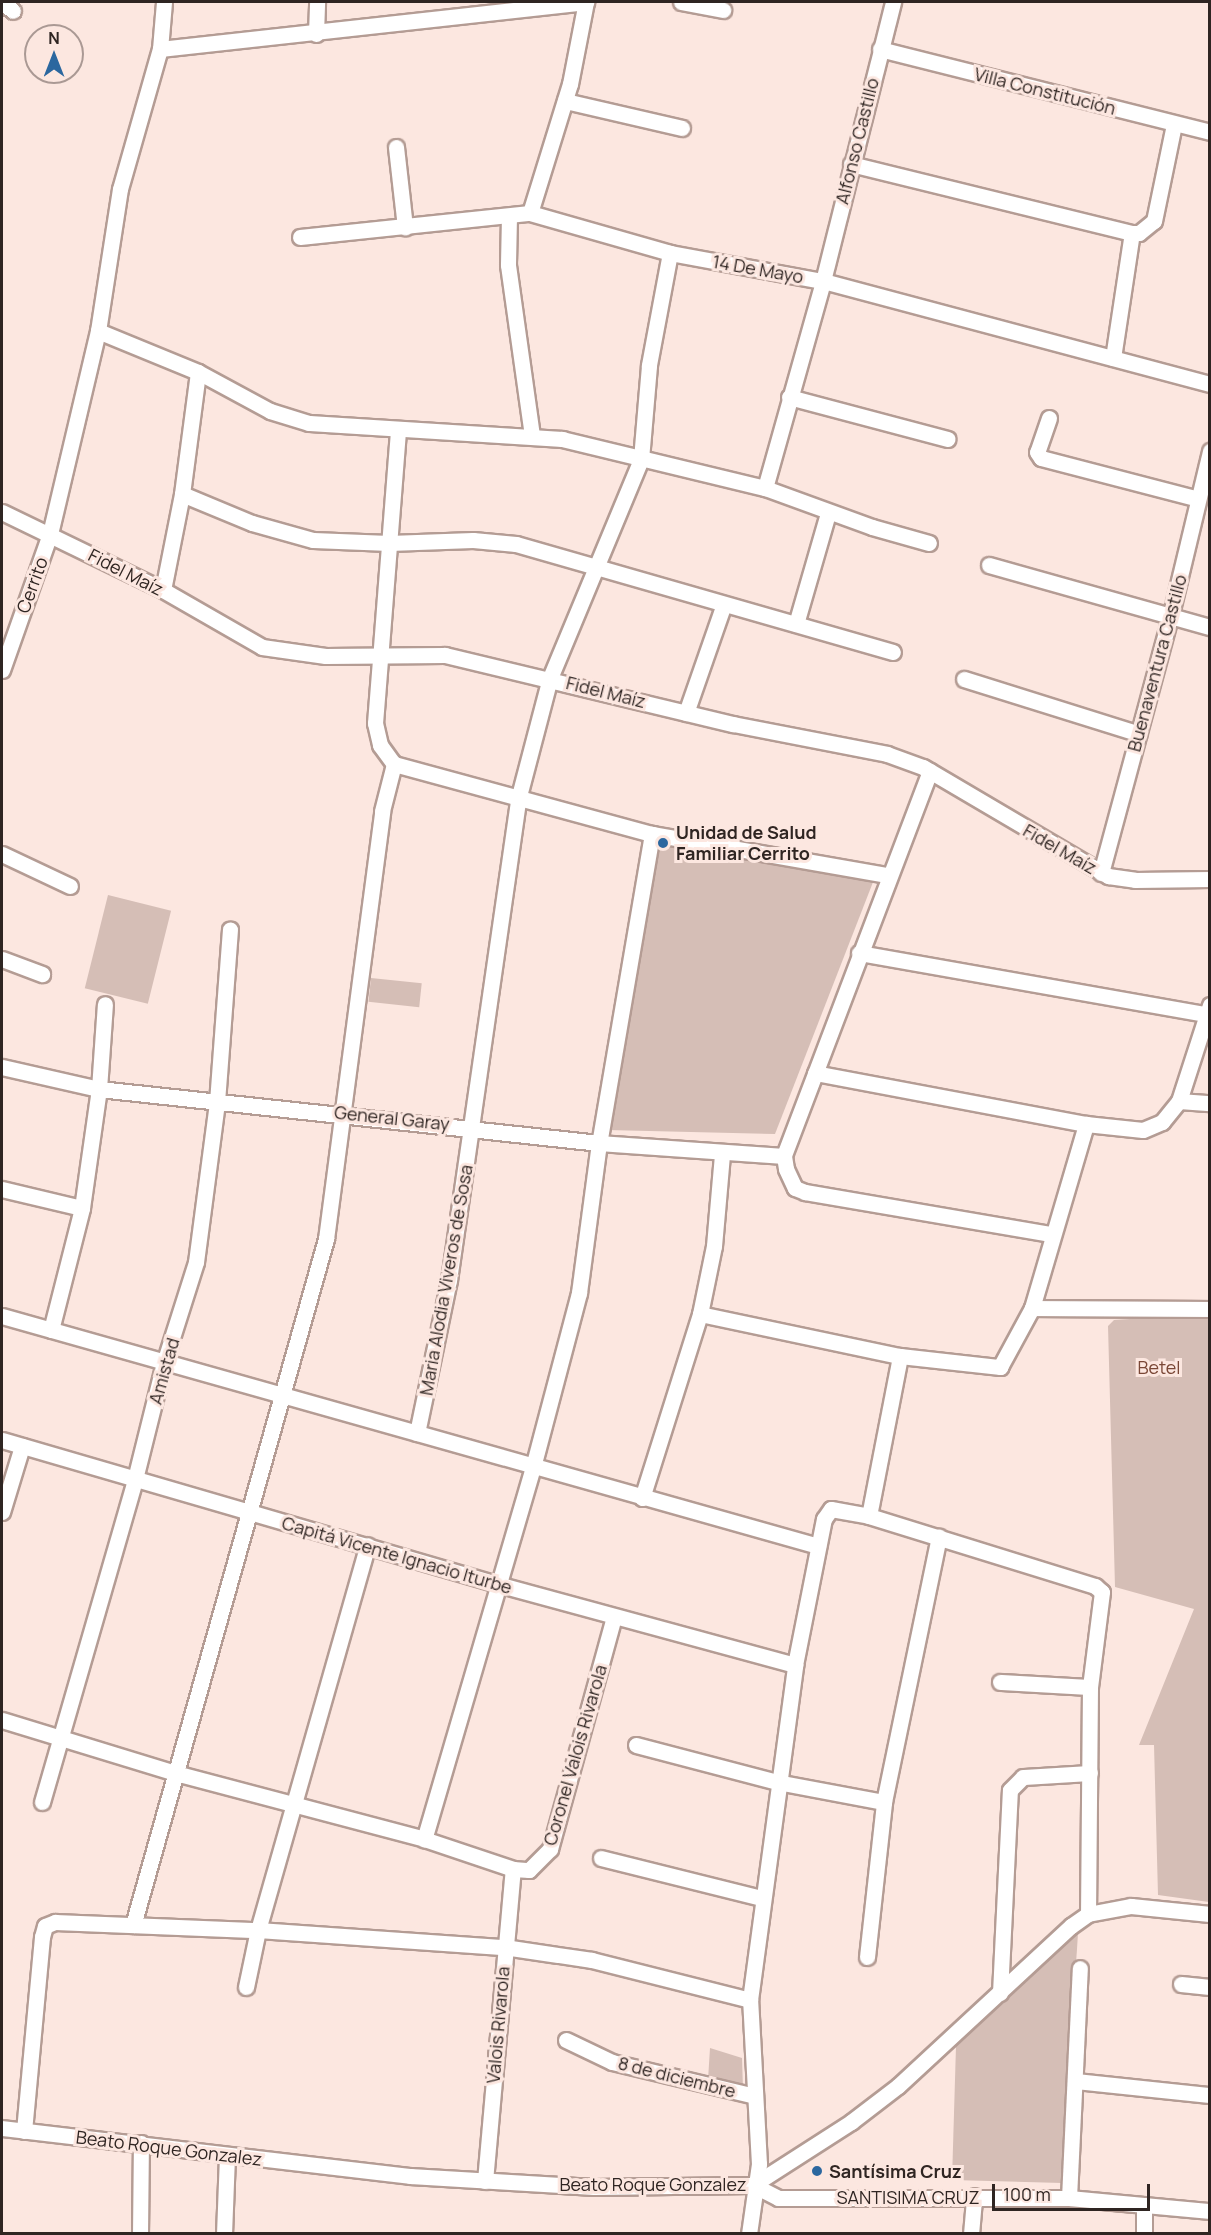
<!DOCTYPE html>
<meta charset="utf-8">
<style>
body{margin:0}
#map{position:relative;width:1211px;height:2235px;overflow:hidden;background:#fce7e0;font-family:Manrope,sans-serif}
div>[style]{position:absolute}
.green>*{inset:0;background:#d5beb6;transform-origin:0 0}
.roads{filter:drop-shadow(2px 0 #b49c94) drop-shadow(-2px 0 #b49c94) drop-shadow(0 2px #b49c94) drop-shadow(0 -2px #b49c94)}
.minor>*{height:15px;margin:-7.5px;padding:0 7.5px;transform-origin:7.5px;border-radius:7.5px;background:#fff}
.dots>*{width:16px;height:16px;translate:-50% -50%;box-sizing:border-box;border:3px solid #fce7e0;border-radius:50%}
span{translate:-50% -50%;white-space:nowrap;text-align:center;line-height:1.15;-webkit-text-stroke:6px #fce7e0;paint-order:stroke}
.street-label{font-size:18px;color:#2f2522}
.poi-label{font-size:18px;color:#2f2522;font-weight:700}
.left{translate:0 -50%;text-align:left}
.park-label{font-size:18px;color:#7a4736}
.frame{position:absolute;inset:0;border:3px solid #2f2522;pointer-events:none}
.north{position:absolute;left:24px;top:24px;width:60px;height:60px;box-sizing:border-box;background:#fce7e0;border:2px solid #aa9994;border-radius:50%;rotate:0deg;font-size:16px;font-weight:700;line-height:24px;text-align:center;color:#2f2522}
.north::after{content:'';display:block;margin:auto;width:21px;height:27px;background:#2b679f;clip-path:polygon(50% 0,100% 100%,50% 72%,0 100%)}
.scale{position:absolute;left:992px;top:2184px;width:158px;height:27px;box-sizing:border-box;border:3px solid #2f2522;border-top:0;padding-left:8px;font-size:18px;line-height:21px;white-space:nowrap;color:#2f2522;-webkit-text-stroke:4px #fce7e0;paint-order:stroke}
</style>
<div id="map">
<div class="green">
<div style="clip-path:polygon(655px 839px,875px 877px,775px 1134px,607px 1130px)"></div>
<div style="left:108px;top:895px;width:65px;height:96px;rotate:14deg"></div>
<div style="left:371px;top:978px;width:51px;height:24px;rotate:6deg"></div>
<div style="clip-path:polygon(1209px 1314px,1209px 1902px,1158px 1895px,1154px 1745px,1139px 1745px,1194px 1609px,1115px 1587px,1108px 1326px,1114px 1320px)"></div>
<div style="clip-path:polygon(1078px 1933px,1062px 2183px,952px 2180px,956px 2046px)"></div>
<div style="clip-path:polygon(710px 2048px,742px 2058px,743px 2090px,708px 2080px)"></div>
</div>
<div class="roads">
<div class="minor">
<div style="left:2px;top:2px;width:14px;rotate:39deg"></div>
<div style="left:681px;top:2px;width:43px;rotate:10.8deg"></div>
<div style="left:316px;top:34px;width:32px;rotate:-88deg"></div>
<div style="left:160px;top:49px;width:429px;rotate:-6.3deg"></div>
<div style="left:880px;top:49px;width:340px;rotate:14.1deg"></div>
<div style="left:565px;top:101px;width:120px;rotate:13deg"></div>
<div style="left:396px;top:147px;width:81px;rotate:83.6deg"></div>
<div style="left:851px;top:164px;width:289px;rotate:13.8deg"></div>
<div style="left:530px;top:213px;width:135px;rotate:-72.8deg"></div>
<div style="left:570px;top:84px;width:84px;rotate:-79deg"></div>
<div style="left:509px;top:216px;width:49px;rotate:91.2deg"></div>
<div style="left:508px;top:265px;width:172px;rotate:82deg"></div>
<div style="left:300px;top:237px;width:231px;rotate:-6deg"></div>
<div style="left:530px;top:213px;width:146px;rotate:15.9deg"></div>
<div style="left:670px;top:253px;width:156px;rotate:10.4deg"></div>
<div style="left:823px;top:281px;width:400px;rotate:14.9deg"></div>
<div style="left:98px;top:331px;width:108px;rotate:22.3deg"></div>
<div style="left:198px;top:372px;width:82px;rotate:28.4deg"></div>
<div style="left:270px;top:411px;width:41px;rotate:17.1deg"></div>
<div style="left:309px;top:423px;width:254px;rotate:3.6deg"></div>
<div style="left:562px;top:439px;width:209px;rotate:13.6deg"></div>
<div style="left:765px;top:488px;width:114px;rotate:20deg"></div>
<div style="left:872px;top:527px;width:59px;rotate:15.7deg"></div>
<div style="left:1113px;top:358px;width:126px;rotate:-81.4deg"></div>
<div style="left:1132px;top:233px;width:7px"></div>
<div style="left:1139px;top:233px;width:19px;rotate:-39deg"></div>
<div style="left:1154px;top:221px;width:99px;rotate:-78.3deg"></div>
<div style="left:789px;top:397px;width:164px;rotate:14.8deg"></div>
<div style="left:1049px;top:418px;width:36px;rotate:109deg"></div>
<div style="left:1037px;top:452px;width:7px;rotate:56deg"></div>
<div style="left:1041px;top:458px;width:162px;rotate:14.6deg"></div>
<div style="left:398px;top:431px;width:293px;rotate:94.5deg"></div>
<div style="left:375px;top:723px;width:23px;rotate:77deg"></div>
<div style="left:380px;top:745px;width:24px;rotate:54deg"></div>
<div style="left:394px;top:764px;width:267px;rotate:15.2deg"></div>
<div style="left:652px;top:834px;width:314px;rotate:99.7deg"></div>
<div style="left:599px;top:1143px;width:151px;rotate:97.6deg"></div>
<div style="left:579px;top:1293px;width:180px;rotate:104.8deg"></div>
<div style="left:533px;top:1467px;width:388px;rotate:106.3deg"></div>
<div style="left:765px;top:488px;width:215px;rotate:-74.3deg"></div>
<div style="left:823px;top:281px;width:288px;rotate:-75.9deg"></div>
<div style="left:182px;top:494px;width:76px;rotate:22.5deg"></div>
<div style="left:252px;top:523px;width:63px;rotate:15.6deg"></div>
<div style="left:313px;top:540px;width:76px;rotate:2.3deg"></div>
<div style="left:389px;top:543px;width:84px;rotate:-2deg"></div>
<div style="left:473px;top:540px;width:43px;rotate:5.3deg"></div>
<div style="left:516px;top:544px;width:392px;rotate:16deg"></div>
<div style="left:2px;top:512px;width:179px;rotate:25.8deg"></div>
<div style="left:163px;top:590px;width:114px;rotate:29.9deg"></div>
<div style="left:262px;top:647px;width:64px;rotate:8.1deg"></div>
<div style="left:325px;top:656px;width:120px;rotate:-0.5deg"></div>
<div style="left:445px;top:655px;width:296px;rotate:13.5deg"></div>
<div style="left:733px;top:724px;width:157px;rotate:11deg"></div>
<div style="left:887px;top:754px;width:38px;rotate:20deg"></div>
<div style="left:923px;top:767px;width:215px;rotate:30.5deg"></div>
<div style="left:1108px;top:876px;width:27px;rotate:8deg"></div>
<div style="left:1135px;top:880px;width:75px;rotate:-0.8deg"></div>
<div style="left:989px;top:565px;width:230px;rotate:15.7deg"></div>
<div style="left:163px;top:590px;width:98px;rotate:-78.8deg"></div>
<div style="left:182px;top:494px;width:123px;rotate:-82.5deg"></div>
<div style="left:796px;top:624px;width:116px;rotate:-73.9deg"></div>
<div style="left:2px;top:670px;width:144px;rotate:-70.6deg"></div>
<div style="left:50px;top:534px;width:209px;rotate:-76.7deg"></div>
<div style="left:98px;top:331px;width:144px;rotate:-81.2deg"></div>
<div style="left:120px;top:189px;width:146px;rotate:-74.1deg"></div>
<div style="left:160px;top:49px;width:47px;rotate:-85.1deg"></div>
<div style="left:964px;top:679px;width:183px;rotate:17.4deg"></div>
<div style="left:686px;top:713px;width:115px;rotate:-70.8deg"></div>
<div style="left:930px;top:771px;width:412px;rotate:110.8deg"></div>
<div style="left:784px;top:1156px;width:13px;rotate:81deg"></div>
<div style="left:786px;top:1169px;width:21px;rotate:65deg"></div>
<div style="left:795px;top:1188px;width:11px;rotate:22deg"></div>
<div style="left:805px;top:1192px;width:251px;rotate:9.7deg"></div>
<div style="left:652px;top:834px;width:240px;rotate:9.9deg"></div>
<div style="left:2px;top:854px;width:75px;rotate:25.2deg"></div>
<div style="left:1101px;top:873px;width:264px;rotate:-74.9deg"></div>
<div style="left:1170px;top:618px;width:172px;rotate:-76.5deg"></div>
<div style="left:859px;top:953px;width:352px;rotate:10deg"></div>
<div style="left:2px;top:959px;width:43px;rotate:20.6deg"></div>
<div style="left:1210px;top:1005px;width:101px;rotate:107.9deg"></div>
<div style="left:1179px;top:1101px;width:31px;rotate:4deg"></div>
<div style="left:2px;top:1067px;width:99px;rotate:12.8deg"></div>
<div style="left:99px;top:1089px;width:503px;rotate:6.16deg"></div>
<div style="left:599px;top:1143px;width:185px;rotate:4deg"></div>
<div style="left:815px;top:1073px;width:276px;rotate:10.7deg"></div>
<div style="left:1086px;top:1124px;width:57px;rotate:6deg"></div>
<div style="left:1143px;top:1130px;width:21px;rotate:-23deg"></div>
<div style="left:1162px;top:1122px;width:27px;rotate:-51deg"></div>
<div style="left:2px;top:1189px;width:82px;rotate:13.4deg"></div>
<div style="left:1032px;top:1308px;width:178px;rotate:0.3deg"></div>
<div style="left:700px;top:1314px;width:204px;rotate:11.9deg"></div>
<div style="left:900px;top:1356px;width:101px;rotate:6.3deg"></div>
<div style="left:1000px;top:1367px;width:67px;rotate:-61.5deg"></div>
<div style="left:1032px;top:1308px;width:192px;rotate:-73.6deg"></div>
<div style="left:2px;top:1316px;width:848px;rotate:15.74deg"></div>
<div style="left:51px;top:1330px;width:126px;rotate:-75.7deg"></div>
<div style="left:82px;top:1208px;width:120px;rotate:-81.9deg"></div>
<div style="left:99px;top:1089px;width:85px;rotate:-86deg"></div>
<div style="left:417px;top:1433px;width:156px;rotate:-78.2deg"></div>
<div style="left:449px;top:1280px;width:489px;rotate:-81.8deg"></div>
<div style="left:519px;top:796px;width:122px;rotate:-75.3deg"></div>
<div style="left:550px;top:678px;width:237px;rotate:-67.4deg"></div>
<div style="left:641px;top:459px;width:94px;rotate:-85.1deg"></div>
<div style="left:649px;top:365px;width:114px;rotate:-79.4deg"></div>
<div style="left:2px;top:1440px;width:516px;rotate:16.22deg"></div>
<div style="left:497px;top:1584px;width:309px;rotate:15.2deg"></div>
<div style="left:642px;top:1498px;width:193px;rotate:-72.5deg"></div>
<div style="left:700px;top:1314px;width:69px;rotate:-78.4deg"></div>
<div style="left:714px;top:1246px;width:92px;rotate:-85deg"></div>
<div style="left:2px;top:1512px;width:69px;rotate:-73.1deg"></div>
<div style="left:869px;top:1516px;width:163px;rotate:-79deg"></div>
<div style="left:1000px;top:1682px;width:90px;rotate:3.2deg"></div>
<div style="left:2px;top:1720px;width:181px;rotate:17deg"></div>
<div style="left:175px;top:1773px;width:258px;rotate:14.8deg"></div>
<div style="left:424px;top:1839px;width:94px;rotate:18.6deg"></div>
<div style="left:513px;top:1869px;width:16px;rotate:4deg"></div>
<div style="left:529px;top:1870px;width:30px;rotate:-45deg"></div>
<div style="left:550px;top:1849px;width:241px;rotate:-74.6deg"></div>
<div style="left:636px;top:1745px;width:146px;rotate:14.7deg"></div>
<div style="left:777px;top:1782px;width:109px;rotate:10.6deg"></div>
<div style="left:42px;top:1802px;width:336px;rotate:-73.9deg"></div>
<div style="left:135px;top:1479px;width:120px;rotate:-76deg"></div>
<div style="left:164px;top:1363px;width:106px;rotate:-72.4deg"></div>
<div style="left:196px;top:1262px;width:161px;rotate:-82.5deg"></div>
<div style="left:217px;top:1102px;width:173px;rotate:-85.7deg"></div>
<div style="left:601px;top:1858px;width:166px;rotate:14deg"></div>
<div style="left:133px;top:1925px;width:713px;rotate:-74.29deg"></div>
<div style="left:326px;top:1239px;width:432px;rotate:-82.5deg"></div>
<div style="left:382px;top:811px;width:49px;rotate:-75.7deg"></div>
<div style="left:867px;top:1957px;width:156px;rotate:-83.7deg"></div>
<div style="left:884px;top:1802px;width:271px;rotate:-78.3deg"></div>
<div style="left:1181px;top:1984px;width:29px;rotate:6deg"></div>
<div style="left:246px;top:1987px;width:58px;rotate:-78.1deg"></div>
<div style="left:258px;top:1930px;width:400px;rotate:-74.1deg"></div>
<div style="left:1000px;top:1993px;width:203px;rotate:-87.2deg"></div>
<div style="left:1010px;top:1790px;width:18px;rotate:-45deg"></div>
<div style="left:1023px;top:1777px;width:67px;rotate:-3.4deg"></div>
<div style="left:566px;top:2040px;width:51px;rotate:25.6deg"></div>
<div style="left:612px;top:2062px;width:147px;rotate:13.4deg"></div>
<div style="left:1076px;top:2081px;width:135px;rotate:6deg"></div>
<div style="left:2px;top:2128px;width:411px;rotate:6.7deg"></div>
<div style="left:410px;top:2176px;width:184px;rotate:3.4deg"></div>
<div style="left:594px;top:2187px;width:159px;rotate:-0.7deg"></div>
<div style="left:753px;top:2185px;width:117px;rotate:-32.7deg"></div>
<div style="left:851px;top:2122px;width:59px;rotate:-37.5deg"></div>
<div style="left:898px;top:2086px;width:236px;rotate:-42.8deg"></div>
<div style="left:1071px;top:1926px;width:21px;rotate:-35deg"></div>
<div style="left:1088px;top:1914px;width:44px;rotate:-10.5deg"></div>
<div style="left:1131px;top:1906px;width:79px;rotate:5.8deg"></div>
<div style="left:24px;top:2131px;width:195px;rotate:-84.7deg"></div>
<div style="left:42px;top:1937px;width:11px;rotate:-75deg"></div>
<div style="left:45px;top:1926px;width:11px;rotate:-22deg"></div>
<div style="left:55px;top:1922px;width:203px;rotate:2.3deg"></div>
<div style="left:258px;top:1930px;width:247px;rotate:4deg"></div>
<div style="left:504px;top:1947px;width:89px;rotate:8.4deg"></div>
<div style="left:592px;top:1960px;width:163px;rotate:14.2deg"></div>
<div style="left:485px;top:2181px;width:313px;rotate:-84.9deg"></div>
<div style="left:753px;top:2185px;width:28px;rotate:27deg"></div>
<div style="left:778px;top:2198px;width:291px"></div>
<div style="left:1069px;top:2198px;width:142px;rotate:5.3deg"></div>
<div style="left:1069px;top:2198px;width:230px;rotate:-87.3deg"></div>
<div style="left:140px;top:2234px;width:91px;rotate:-89.4deg"></div>
<div style="left:224px;top:2234px;width:79px;rotate:-87.8deg"></div>
<div style="left:749px;top:2234px;width:71px;rotate:-81.9deg"></div>
<div style="left:759px;top:2164px;width:164px;rotate:-93.1deg"></div>
<div style="left:750px;top:2000px;width:338px;rotate:-82.3deg"></div>
<div style="left:795px;top:1665px;width:149px;rotate:-78.8deg"></div>
<div style="left:824px;top:1519px;width:12px;rotate:-55deg"></div>
<div style="left:831px;top:1509px;width:39px;rotate:10deg"></div>
<div style="left:869px;top:1516px;width:237px;rotate:17.2deg"></div>
<div style="left:1095px;top:1586px;width:9px;rotate:41deg"></div>
<div style="left:1102px;top:1592px;width:96px;rotate:97.2deg"></div>
<div style="left:1090px;top:1687px;width:227px;rotate:90.5deg"></div>
<div style="left:971px;top:2234px;width:38px;rotate:-85deg"></div>
<div style="left:1144px;top:2234px;width:29px;rotate:-90deg"></div>
</div>
</div>
<div class="dots">
<div style="left:663px;top:843px;background:#2b679f"></div>
<div style="left:817px;top:2171px;background:#2b679f"></div>
</div>
<div class="street-label">
<span style="left:1045px;top:91px;rotate:14deg">Villa Constitución</span>
<span style="left:857px;top:141px;rotate:-76deg">Alfonso Castillo</span>
<span style="left:758px;top:269px;rotate:10deg">14 De Mayo</span>
<span style="left:126px;top:572px;rotate:27deg">Fidel Maíz</span>
<span style="left:32px;top:585px;rotate:-70deg">Cerrito</span>
<span style="left:1157px;top:663px;rotate:-75deg">Buenaventura Castillo</span>
<span style="left:606px;top:692px;rotate:14deg">Fidel Maíz</span>
<span style="left:1060px;top:849px;rotate:30deg">Fidel Maíz</span>
<span style="left:392px;top:1118px;rotate:6deg">General Garay</span>
<span style="left:446px;top:1280px;rotate:-80deg">Maria Alodia Viveros de Sosa</span>
<span style="left:164px;top:1371px;rotate:-74deg">Amistad</span>
<span style="left:397px;top:1555px;rotate:16deg">Capitá Vicente Ignacio Iturbe</span>
<span style="left:575px;top:1755px;rotate:-74deg">Coronel Valois Rivarola</span>
<span style="left:498px;top:2025px;rotate:-85deg">Valois Rivarola</span>
<span style="left:677px;top:2077px;rotate:14deg">8 de diciembre</span>
<span style="left:169px;top:2148px;rotate:7deg">Beato Roque Gonzalez</span>
<span style="left:653px;top:2184px">Beato Roque Gonzalez</span>
<span style="left:908px;top:2197px">SANTISIMA CRUZ</span>
</div>
<div class="poi-label">
<span class="left" style="left:676px;top:843px">Unidad de Salud<br>Familiar Cerrito</span>
<span class="left" style="left:829px;top:2171px">Santísima Cruz</span>
</div>
<div class="park-label">
<span style="left:1159px;top:1367px">Betel</span>
</div>
<div class="frame"></div>
<div class="north">N</div>
<div class="scale">100 m</div>
</div>
